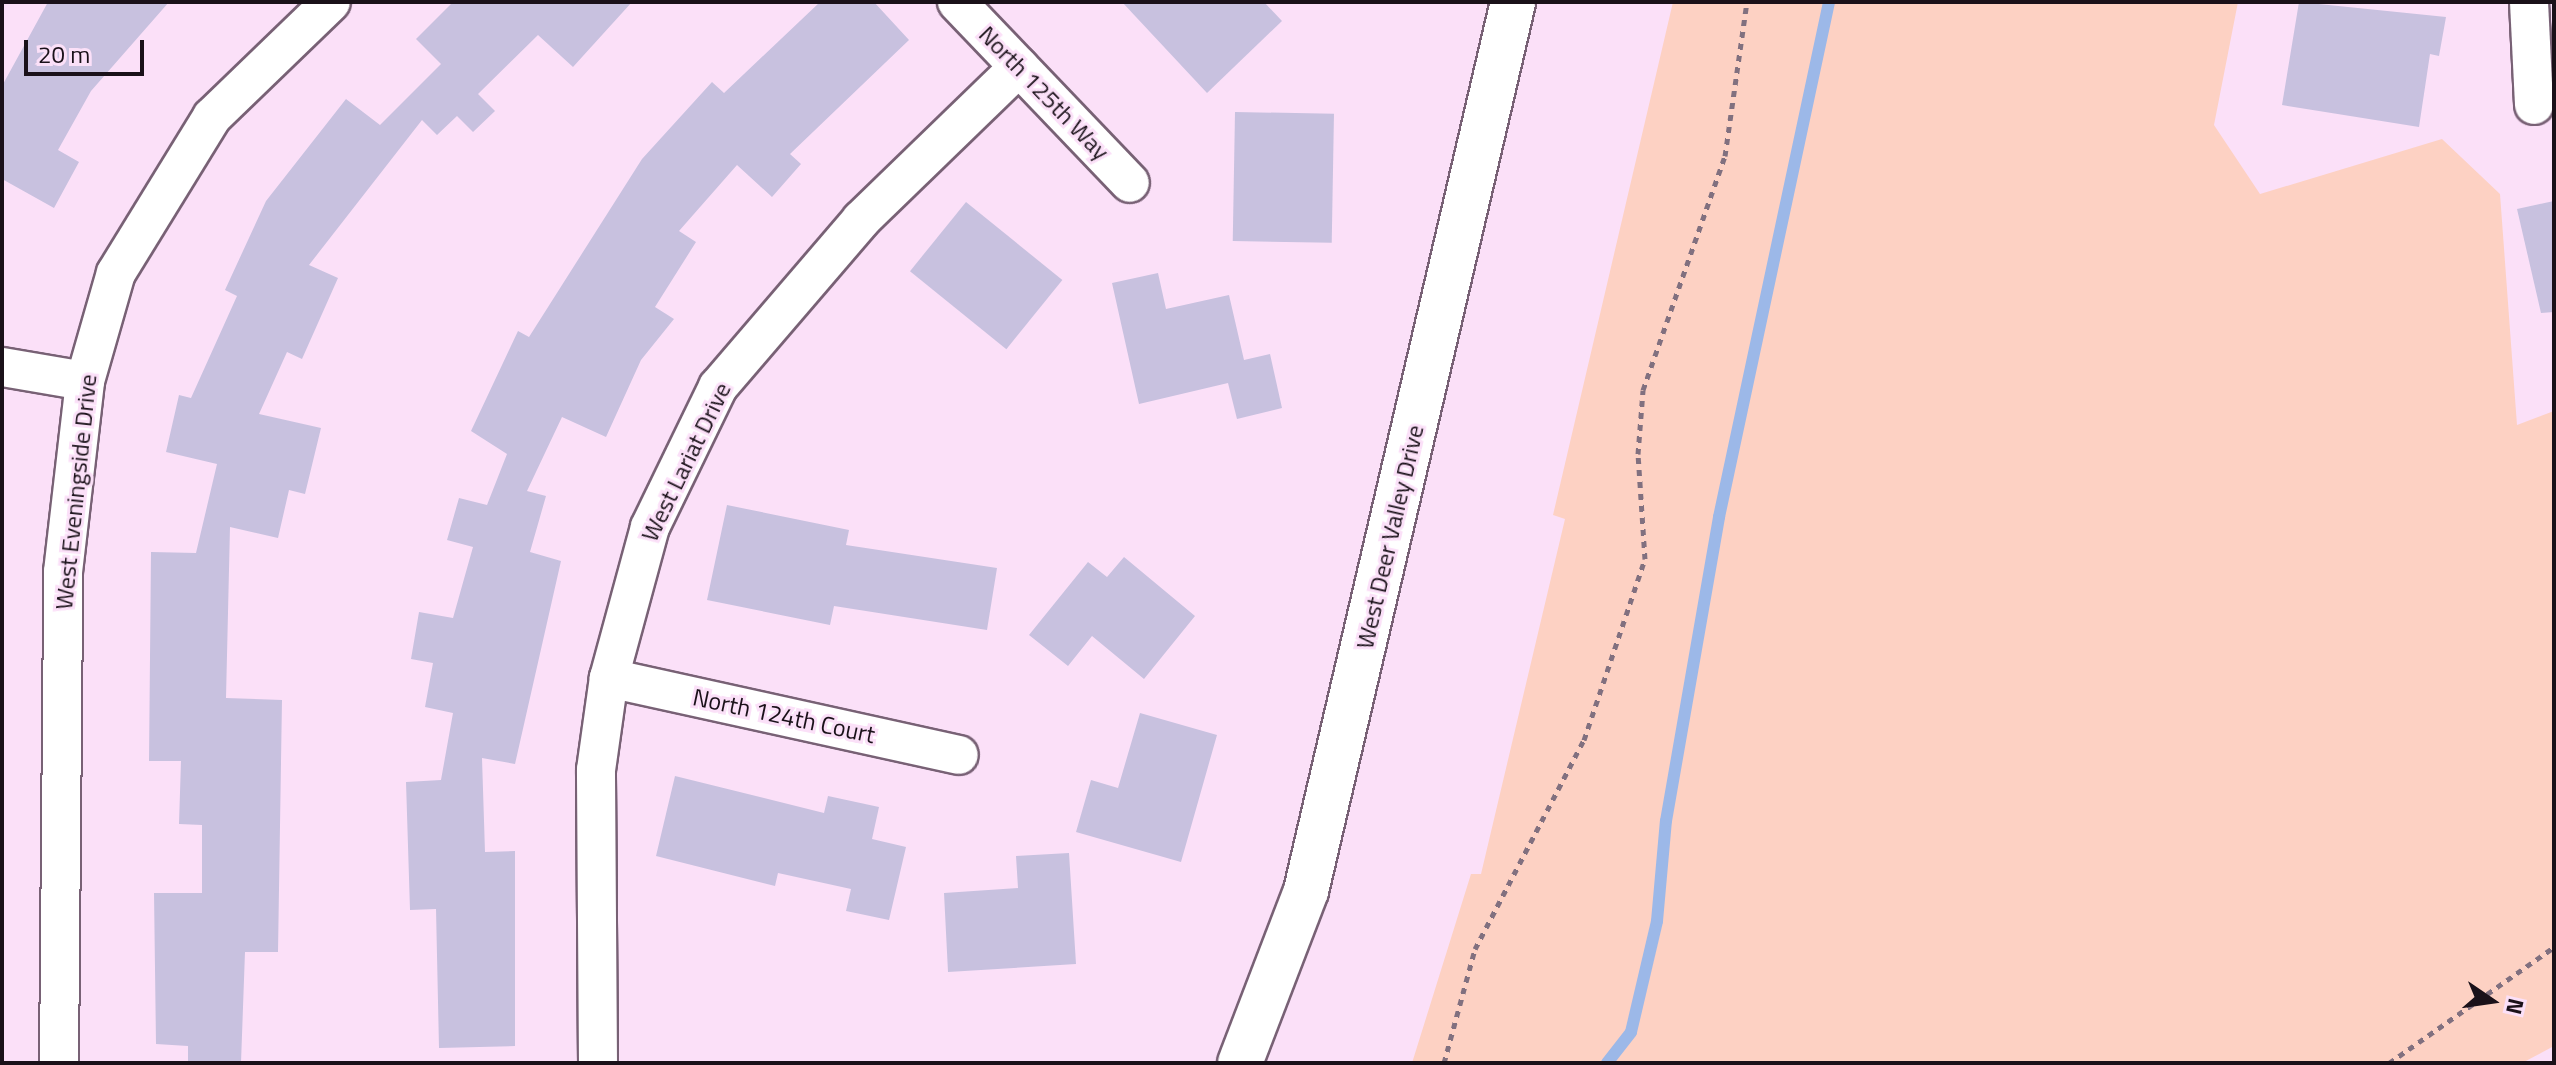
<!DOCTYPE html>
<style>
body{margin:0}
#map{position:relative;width:2556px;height:1065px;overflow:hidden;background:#fbe0f8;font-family:"Titillium Web",sans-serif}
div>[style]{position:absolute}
.green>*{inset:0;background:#fdd1c3}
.stream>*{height:12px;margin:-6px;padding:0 6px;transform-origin:6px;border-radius:6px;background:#9cb8e8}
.building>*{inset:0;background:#c8c1df;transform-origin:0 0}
.path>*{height:5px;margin-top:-2.5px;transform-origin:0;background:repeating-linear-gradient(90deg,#81707f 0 6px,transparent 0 12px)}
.roads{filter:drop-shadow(2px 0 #786175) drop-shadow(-2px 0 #786175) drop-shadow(0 2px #786175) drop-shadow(0 -2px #786175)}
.minor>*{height:38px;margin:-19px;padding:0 19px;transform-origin:19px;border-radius:19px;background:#fff}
.tertiary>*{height:44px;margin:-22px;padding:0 22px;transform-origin:22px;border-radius:22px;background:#fff}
span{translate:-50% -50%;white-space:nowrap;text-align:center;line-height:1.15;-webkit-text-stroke:6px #fbe0f8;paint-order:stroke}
.street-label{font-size:24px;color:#1a1119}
.frame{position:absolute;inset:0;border:4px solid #1a1119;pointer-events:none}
.north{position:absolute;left:2452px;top:961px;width:80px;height:80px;-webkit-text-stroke:6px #fbe0f8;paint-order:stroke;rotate:103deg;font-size:22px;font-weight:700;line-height:32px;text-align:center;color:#1a1119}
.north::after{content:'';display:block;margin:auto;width:28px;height:36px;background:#1a1119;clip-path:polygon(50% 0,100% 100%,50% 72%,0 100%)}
.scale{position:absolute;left:24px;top:40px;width:120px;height:36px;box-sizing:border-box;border:4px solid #1a1119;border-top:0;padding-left:10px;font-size:24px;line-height:28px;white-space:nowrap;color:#1a1119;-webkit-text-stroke:6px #fbe0f8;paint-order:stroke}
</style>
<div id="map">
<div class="green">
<div style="clip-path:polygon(1673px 2px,2238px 2px,2214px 125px,2260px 194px,2442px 139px,2500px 194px,2517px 425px,2554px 411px,2554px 1046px,2522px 1063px,1412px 1063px,1471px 874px,1481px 874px,1565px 519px,1553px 515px)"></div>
</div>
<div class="stream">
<div style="left:1607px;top:1063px;width:39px;rotate:-52deg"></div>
<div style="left:1631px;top:1032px;width:114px;rotate:-76.8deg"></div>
<div style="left:1657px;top:921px;width:100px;rotate:-84.9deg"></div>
<div style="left:1666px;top:821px;width:309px;rotate:-80.1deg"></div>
<div style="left:1719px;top:517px;width:527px;rotate:-77.94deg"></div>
</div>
<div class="building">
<div style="clip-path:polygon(48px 2px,169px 2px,91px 91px,58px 150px,79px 162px,54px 208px,2px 179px,2px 86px)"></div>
<div style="clip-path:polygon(453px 2px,632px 2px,573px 67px,538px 35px,478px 94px,495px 111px,473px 132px,457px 116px,437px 135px,422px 120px,309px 265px,338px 278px,302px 359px,287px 352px,259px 414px,321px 428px,305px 494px,289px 490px,278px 538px,230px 527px,226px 698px,282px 700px,278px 952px,245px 952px,241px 1063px,188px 1063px,188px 1046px,156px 1044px,154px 893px,202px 893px,202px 825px,179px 824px,181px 761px,149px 761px,151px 552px,196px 553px,217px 464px,166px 452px,179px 395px,191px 398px,237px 296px,225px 290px,266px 201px,346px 99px,380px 125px,441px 64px,416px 39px)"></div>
<div style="clip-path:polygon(820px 2px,874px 2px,909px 40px,790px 154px,801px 164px,772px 197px,737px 165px,679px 231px,696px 242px,655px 307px,674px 319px,641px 360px,606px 437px,562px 417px,527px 491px,546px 496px,530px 552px,561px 561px,515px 764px,482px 758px,485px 852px,515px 851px,515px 1046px,439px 1048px,436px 909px,410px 910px,406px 782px,441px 780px,453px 713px,425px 707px,433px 663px,411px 659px,419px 612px,453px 618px,473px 547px,447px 540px,459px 498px,487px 505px,507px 454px,471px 431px,518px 331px,529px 337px,642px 159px,712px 82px,724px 93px)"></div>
<div style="clip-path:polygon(1122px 2px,1264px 2px,1282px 21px,1207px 93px)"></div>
<div style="clip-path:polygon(2299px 2px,2446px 17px,2439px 56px,2430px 54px,2419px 127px,2282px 105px)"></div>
<div style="left:1235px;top:112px;width:99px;height:129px;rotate:1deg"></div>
<div style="clip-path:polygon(2554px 201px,2554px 312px,2541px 313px,2517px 209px)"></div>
<div style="left:966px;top:202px;width:124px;height:89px;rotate:39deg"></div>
<div style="clip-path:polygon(1158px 273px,1166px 309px,1229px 295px,1244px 360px,1270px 354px,1282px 408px,1237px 419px,1228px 383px,1139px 404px,1112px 283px)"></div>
<div style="clip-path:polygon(727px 505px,849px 530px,846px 545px,997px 568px,987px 630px,834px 606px,830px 625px,707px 600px)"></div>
<div style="clip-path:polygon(1124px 557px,1195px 616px,1144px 679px,1092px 636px,1068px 666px,1029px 635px,1088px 562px,1107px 577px)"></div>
<div style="clip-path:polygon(1140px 713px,1217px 735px,1181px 862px,1076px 832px,1091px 780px,1118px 788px)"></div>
<div style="clip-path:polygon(675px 776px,824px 813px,828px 796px,879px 807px,872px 839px,906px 847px,889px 920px,846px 911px,851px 889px,778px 873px,775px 886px,656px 856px)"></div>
<div style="clip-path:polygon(1069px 853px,1076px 964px,948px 972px,944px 893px,1018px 888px,1016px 856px)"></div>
</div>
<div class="path">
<div style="left:1444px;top:1063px;width:118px;rotate:-74.8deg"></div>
<div style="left:1475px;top:949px;width:236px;rotate:-62.5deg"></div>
<div style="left:1584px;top:740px;width:191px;rotate:-71.4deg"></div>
<div style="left:1645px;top:559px;width:105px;rotate:-93.8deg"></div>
<div style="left:1638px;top:454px;width:64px;rotate:-85.5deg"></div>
<div style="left:1643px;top:390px;width:248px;rotate:-70.7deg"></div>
<div style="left:1725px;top:156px;width:156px;rotate:-81.9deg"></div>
<div style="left:2389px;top:1063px;width:202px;rotate:-35.1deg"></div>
</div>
<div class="roads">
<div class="minor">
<div style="left:957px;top:2px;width:250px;rotate:46.3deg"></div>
<div style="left:2529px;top:2px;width:103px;rotate:87.2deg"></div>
<div style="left:2px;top:367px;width:84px;rotate:9.6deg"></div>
<div style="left:609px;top:678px;width:358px;rotate:12.4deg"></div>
<div style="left:59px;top:1063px;width:491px;rotate:-89.5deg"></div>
<div style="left:63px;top:572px;width:192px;rotate:-83.4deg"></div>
<div style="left:85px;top:381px;width:112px;rotate:-74deg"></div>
<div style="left:116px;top:273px;width:183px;rotate:-58.4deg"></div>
<div style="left:212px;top:117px;width:165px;rotate:-44deg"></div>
<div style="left:598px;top:1063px;width:293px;rotate:-90.4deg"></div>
<div style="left:596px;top:770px;width:93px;rotate:-82deg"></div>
<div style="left:609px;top:678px;width:156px;rotate:-74.8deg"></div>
<div style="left:650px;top:527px;width:156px;rotate:-64.1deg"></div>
<div style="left:718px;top:387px;width:220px;rotate:-49.4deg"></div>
<div style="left:861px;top:220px;width:220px;rotate:-44.1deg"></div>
</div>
<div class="tertiary">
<div style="left:1240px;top:1063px;width:184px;rotate:-69deg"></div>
<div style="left:1306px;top:891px;width:913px;rotate:-76.89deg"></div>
</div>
</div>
<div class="street-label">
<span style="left:1044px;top:93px;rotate:46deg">North 125th Way</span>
<span style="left:686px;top:462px;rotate:-64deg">West Lariat Drive</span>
<span style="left:76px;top:492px;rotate:-84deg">West Eveningside Drive</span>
<span style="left:1390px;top:537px;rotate:-77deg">West Deer Valley Drive</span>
<span style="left:784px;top:716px;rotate:12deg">North 124th Court</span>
</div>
<div class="frame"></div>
<div class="north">N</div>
<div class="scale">20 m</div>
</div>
